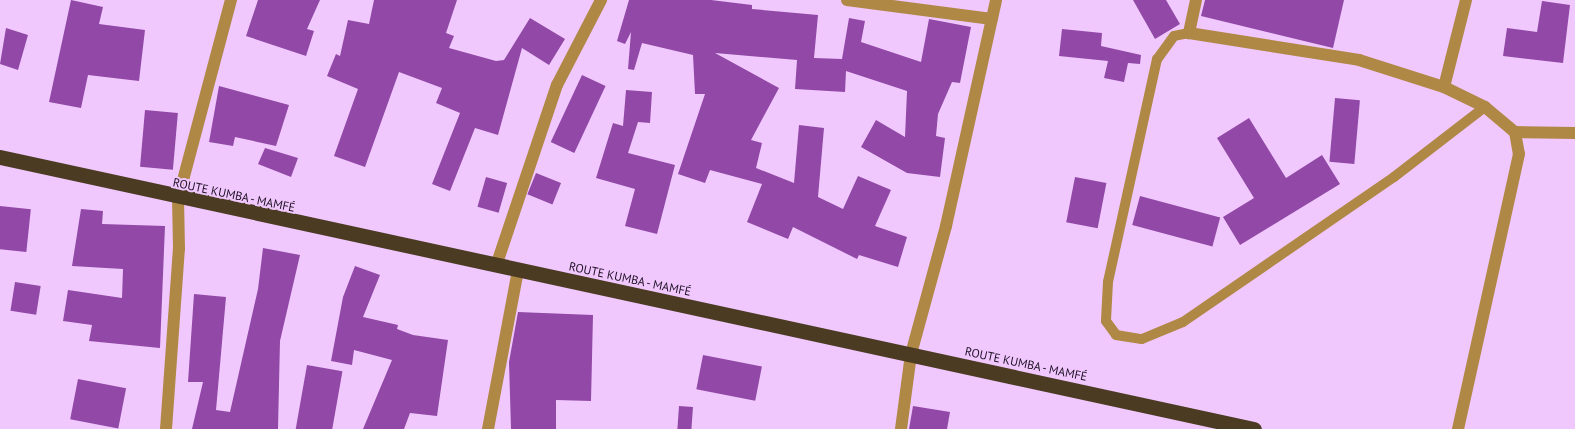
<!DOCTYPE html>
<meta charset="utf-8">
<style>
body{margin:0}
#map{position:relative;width:1575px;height:429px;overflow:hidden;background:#f1c8fe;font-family:"PT Sans",sans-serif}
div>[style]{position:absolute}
.building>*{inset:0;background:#9148a6;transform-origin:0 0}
.lane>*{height:10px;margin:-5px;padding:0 5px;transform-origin:5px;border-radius:5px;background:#b08845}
.street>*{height:12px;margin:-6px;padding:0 6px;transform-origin:6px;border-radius:6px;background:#b08845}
.highway>*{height:15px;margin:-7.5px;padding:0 7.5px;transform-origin:7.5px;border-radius:7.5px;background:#4b3b23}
span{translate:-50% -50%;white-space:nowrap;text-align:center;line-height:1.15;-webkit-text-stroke:4px #f1c8fe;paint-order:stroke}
.street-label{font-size:12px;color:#1c0e21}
</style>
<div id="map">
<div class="building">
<div style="clip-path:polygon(71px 0,103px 7px,99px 24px,145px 30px,139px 81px,88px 75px,81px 108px,49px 102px)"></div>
<div style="clip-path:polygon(258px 0,320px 0,307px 29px,314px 31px,306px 56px,246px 36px)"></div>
<div style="clip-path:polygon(374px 0,457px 0,446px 33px,454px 36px,449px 48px,496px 61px,504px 60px,530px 18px,565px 39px,549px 65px,522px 48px,498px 135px,475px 128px,450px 191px,432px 184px,460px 113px,436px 103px,442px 88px,399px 72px,365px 167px,334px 156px,358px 89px,327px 76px,336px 54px,340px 56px,348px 20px,369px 24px)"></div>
<div style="clip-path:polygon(629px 0,711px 0,752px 5px,752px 9px,818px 15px,814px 58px,842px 59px,849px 18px,865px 21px,861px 42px,921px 62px,929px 19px,971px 27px,960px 83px,952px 82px,938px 114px,936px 136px,945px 138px,940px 177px,907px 173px,861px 147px,876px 120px,905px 137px,907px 91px,846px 71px,845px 92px,795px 89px,797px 60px,715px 53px,779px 88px,751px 140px,762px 143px,756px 168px,794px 183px,799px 125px,824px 128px,818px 197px,843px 209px,858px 176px,891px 190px,875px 226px,907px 237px,898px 267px,859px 255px,857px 259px,793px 227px,788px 239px,747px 222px,762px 184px,710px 170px,705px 183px,678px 174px,705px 94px,695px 94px,693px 55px,642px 43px,634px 70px,628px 69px,631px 32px,625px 44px,617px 41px)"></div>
<div style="clip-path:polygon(1133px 0,1166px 0,1180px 24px,1155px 39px)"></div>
<div style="clip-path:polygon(1205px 0,1344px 0,1333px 48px,1201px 16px)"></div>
<div style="clip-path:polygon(1542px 1px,1570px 5px,1563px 63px,1503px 56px,1507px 28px,1537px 32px)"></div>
<div style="clip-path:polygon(6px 28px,28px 35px,18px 70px,0 64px)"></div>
<div style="clip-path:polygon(1062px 29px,1102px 33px,1101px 46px,1141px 55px,1140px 64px,1128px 63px,1124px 82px,1104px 78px,1108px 61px,1059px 56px)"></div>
<div style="left:582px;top:75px;width:26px;height:74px;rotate:25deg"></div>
<div style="clip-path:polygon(219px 86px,289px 105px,276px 146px,235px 137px,233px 146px,209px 142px)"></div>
<div style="clip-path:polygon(626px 90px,652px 92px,650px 123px,638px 122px,628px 153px,675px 165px,657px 234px,625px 226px,635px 189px,596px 178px,613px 123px,623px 126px)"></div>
<div style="left:1335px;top:98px;width:25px;height:64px;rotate:5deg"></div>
<div style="left:145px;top:110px;width:33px;height:57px;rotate:5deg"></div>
<div style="clip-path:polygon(1249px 118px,1286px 178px,1322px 155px,1340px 184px,1240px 245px,1223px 217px,1254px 198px,1217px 138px)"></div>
<div style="clip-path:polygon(265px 148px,298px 158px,291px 177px,258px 164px)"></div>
<div style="left:536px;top:173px;width:27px;height:23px;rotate:22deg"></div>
<div style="left:486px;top:177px;width:22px;height:31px;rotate:16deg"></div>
<div style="left:1075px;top:177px;width:32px;height:46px;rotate:11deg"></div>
<div style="left:1140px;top:196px;width:83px;height:30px;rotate:15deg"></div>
<div style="left:0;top:206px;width:31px;height:43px;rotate:6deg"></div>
<div style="clip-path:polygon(81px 209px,103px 211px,102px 224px,165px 226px,160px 348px,89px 341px,92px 325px,63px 321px,68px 290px,122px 298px,123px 269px,72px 266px)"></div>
<div style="clip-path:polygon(263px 248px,300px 255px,280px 341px,278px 429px,192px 429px,203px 382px,188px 382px,194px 294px,226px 297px,216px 410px,230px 412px,258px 289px)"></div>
<div style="clip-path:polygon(355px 266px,380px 275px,363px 317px,398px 325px,397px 329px,413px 335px,448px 340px,437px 416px,410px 413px,404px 429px,363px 429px,392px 360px,354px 350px,352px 365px,331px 361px,343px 297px)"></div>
<div style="left:15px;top:282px;width:26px;height:29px;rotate:9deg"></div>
<div style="clip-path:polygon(518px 312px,593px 315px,591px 401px,556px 400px,556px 429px,511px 429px,509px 362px)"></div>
<div style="left:703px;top:355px;width:60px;height:35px;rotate:11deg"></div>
<div style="left:307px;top:365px;width:36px;height:65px;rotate:10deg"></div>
<div style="left:78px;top:379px;width:49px;height:41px;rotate:11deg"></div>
<div style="left:679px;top:406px;width:14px;height:23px;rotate:4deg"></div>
<div style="clip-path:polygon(913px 406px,950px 412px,947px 429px,909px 429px)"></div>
</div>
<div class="lane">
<div style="left:1189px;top:33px;width:15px;rotate:169deg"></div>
<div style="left:1174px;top:36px;width:29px;rotate:126deg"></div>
<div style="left:1157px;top:59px;width:228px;rotate:102.4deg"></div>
<div style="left:1108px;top:282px;width:39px;rotate:93deg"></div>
<div style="left:1106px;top:321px;width:17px;rotate:54deg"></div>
<div style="left:1116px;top:335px;width:26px;rotate:9deg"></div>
<div style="left:1142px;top:339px;width:44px;rotate:-22.5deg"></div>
<div style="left:1183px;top:322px;width:256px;rotate:-34.5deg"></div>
<div style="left:1394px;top:177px;width:115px;rotate:-37.6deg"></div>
</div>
<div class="street">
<div style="left:847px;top:0;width:146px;rotate:7.5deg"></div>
<div style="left:1196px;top:0;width:34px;rotate:102deg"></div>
<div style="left:1189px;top:33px;width:172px;rotate:9deg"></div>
<div style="left:1359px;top:60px;width:89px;rotate:17.6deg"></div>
<div style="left:1444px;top:87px;width:46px;rotate:26deg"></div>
<div style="left:1485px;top:107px;width:39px;rotate:40deg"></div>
<div style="left:1515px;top:132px;width:22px;rotate:80deg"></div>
<div style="left:1519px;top:154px;width:282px;rotate:102.5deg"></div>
<div style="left:1444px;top:87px;width:90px;rotate:-75.8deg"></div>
<div style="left:1515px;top:132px;width:60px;rotate:1deg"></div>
<div style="left:496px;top:266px;width:191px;rotate:-71.4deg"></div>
<div style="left:557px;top:85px;width:96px;rotate:-62.6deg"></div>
<div style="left:166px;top:429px;width:180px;rotate:-85.9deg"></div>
<div style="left:179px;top:249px;width:50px;rotate:-91.1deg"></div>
<div style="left:178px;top:199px;width:206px;rotate:-75.1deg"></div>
<div style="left:488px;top:429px;width:162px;rotate:-79.3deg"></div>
<div style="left:901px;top:429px;width:76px;rotate:-82.4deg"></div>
<div style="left:911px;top:354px;width:133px;rotate:-74.7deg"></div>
<div style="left:946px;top:226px;width:231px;rotate:-77.5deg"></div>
</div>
<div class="highway">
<div style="left:0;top:157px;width:1283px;rotate:12.24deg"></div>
</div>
<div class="street-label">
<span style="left:234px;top:195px;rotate:12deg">ROUTE KUMBA - MAMFÉ</span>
<span style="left:630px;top:279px;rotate:12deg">ROUTE KUMBA - MAMFÉ</span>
<span style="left:1026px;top:364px;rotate:12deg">ROUTE KUMBA - MAMFÉ</span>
</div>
</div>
